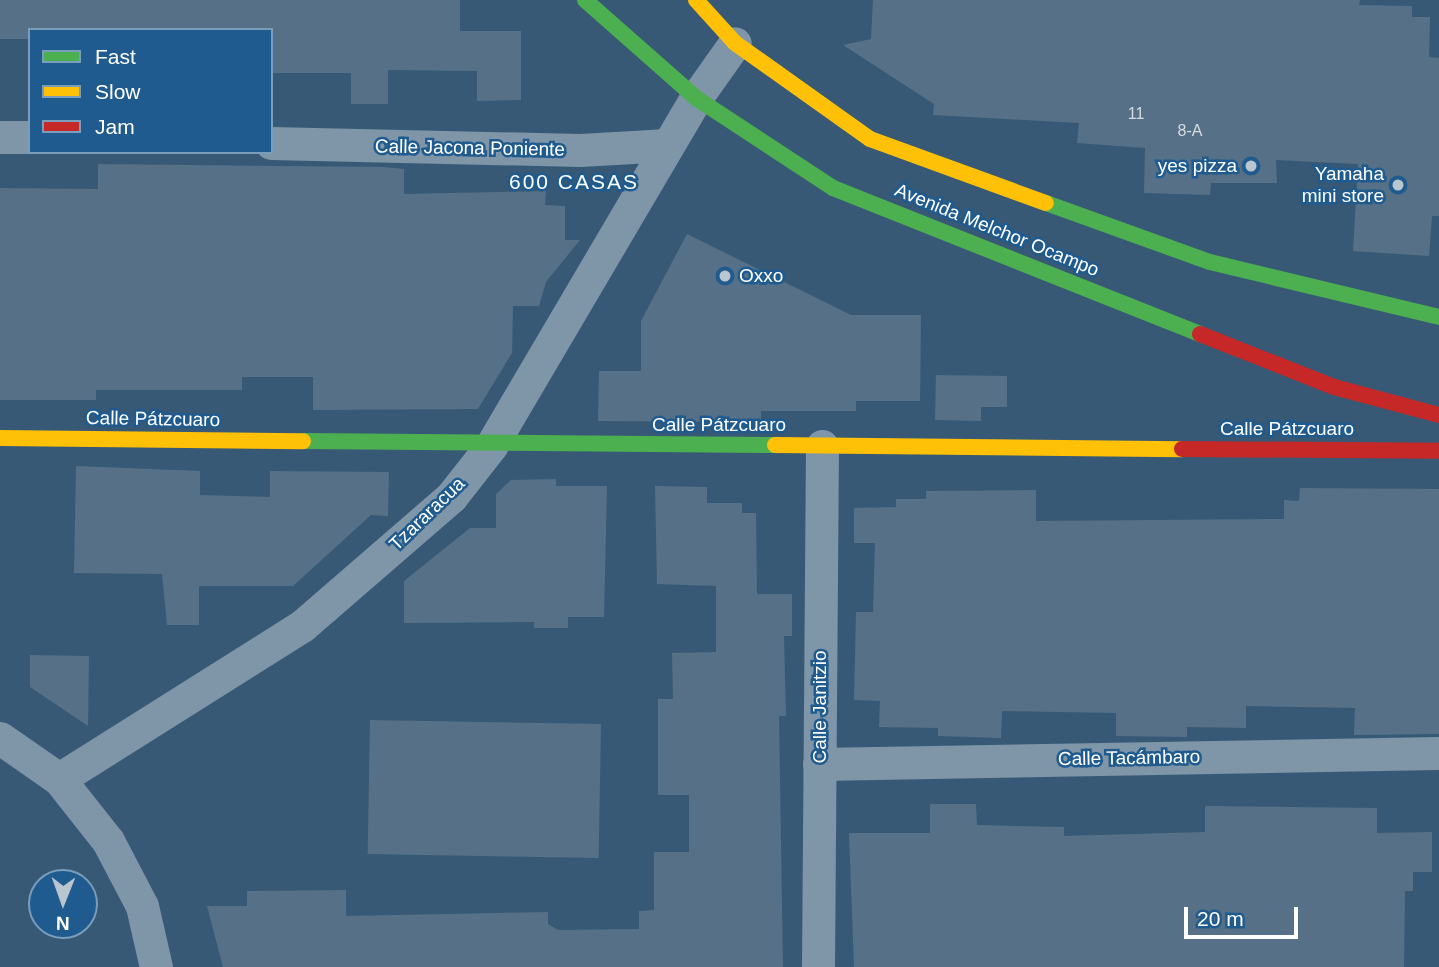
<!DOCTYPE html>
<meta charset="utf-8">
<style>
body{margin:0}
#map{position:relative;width:1439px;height:967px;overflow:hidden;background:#385975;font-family:Arial,sans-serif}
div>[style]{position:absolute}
.building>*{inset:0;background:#567187;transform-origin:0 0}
.street>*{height:33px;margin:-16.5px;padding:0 16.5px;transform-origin:16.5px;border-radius:16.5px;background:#7f95a8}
.fast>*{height:16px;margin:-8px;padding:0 8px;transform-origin:8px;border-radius:8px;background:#4caf50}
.slow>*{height:16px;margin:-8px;padding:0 8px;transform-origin:8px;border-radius:8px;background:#ffc107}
.jam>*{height:16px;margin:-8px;padding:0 8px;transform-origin:8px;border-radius:8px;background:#c62828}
.dots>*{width:19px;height:19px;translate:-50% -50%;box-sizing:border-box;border:4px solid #1f5b8e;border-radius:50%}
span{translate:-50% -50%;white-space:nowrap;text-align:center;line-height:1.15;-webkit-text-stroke:5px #1f5b8e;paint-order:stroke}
.number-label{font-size:16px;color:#d5dce1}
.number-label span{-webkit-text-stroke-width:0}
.street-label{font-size:19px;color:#fff}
.poi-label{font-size:19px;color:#fff}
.right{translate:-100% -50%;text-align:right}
.left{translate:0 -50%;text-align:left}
.neighbourhood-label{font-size:21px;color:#fff;letter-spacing:2px}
.legend{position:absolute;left:28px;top:28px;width:245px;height:126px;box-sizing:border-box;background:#1f5b8e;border:2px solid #799dbb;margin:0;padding:9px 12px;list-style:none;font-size:21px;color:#fff}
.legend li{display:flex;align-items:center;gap:14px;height:35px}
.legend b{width:35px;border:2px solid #799dbb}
.north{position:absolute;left:28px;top:869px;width:70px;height:70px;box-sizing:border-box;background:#1f5b8e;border:2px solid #799dbb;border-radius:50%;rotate:181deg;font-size:19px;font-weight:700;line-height:28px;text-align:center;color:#fff}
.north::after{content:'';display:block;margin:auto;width:24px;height:32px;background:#b9c5cf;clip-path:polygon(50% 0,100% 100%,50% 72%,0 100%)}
.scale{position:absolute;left:1184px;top:907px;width:114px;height:32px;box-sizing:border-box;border:4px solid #fff;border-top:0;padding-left:9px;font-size:21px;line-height:24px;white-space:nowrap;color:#fff;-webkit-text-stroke:5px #1f5b8e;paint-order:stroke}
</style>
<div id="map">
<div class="building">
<div style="clip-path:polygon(0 0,460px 0,460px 31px,521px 31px,521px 100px,477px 101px,477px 71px,388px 70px,388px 104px,351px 104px,351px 73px,271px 73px,271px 30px,30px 30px,30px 39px,0 39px)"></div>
<div style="clip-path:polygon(873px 0,1360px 0,1359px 5px,1412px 6px,1412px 17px,1430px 17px,1429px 57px,1439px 58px,1439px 216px,1432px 216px,1429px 256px,1353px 251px,1358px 164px,1276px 160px,1277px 183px,1211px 183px,1210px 195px,1144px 193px,1145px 148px,1077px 143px,1079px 123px,933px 115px,934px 104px,843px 45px,871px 39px)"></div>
<div style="clip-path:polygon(98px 164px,384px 167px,404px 169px,404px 194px,546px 191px,545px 205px,565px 206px,565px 240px,580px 240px,546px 282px,539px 306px,513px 306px,512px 353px,478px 409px,313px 410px,313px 377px,242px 377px,242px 390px,96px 390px,96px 400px,0 400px,0 188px,98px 189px)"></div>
<div style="clip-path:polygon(687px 234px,851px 315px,921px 315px,920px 401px,856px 401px,856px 411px,761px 411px,761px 422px,598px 421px,599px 371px,641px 371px,641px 321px)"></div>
<div style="clip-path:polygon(936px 375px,1007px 376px,1007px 407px,981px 407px,981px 421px,935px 420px)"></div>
<div style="clip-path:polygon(76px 466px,200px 471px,200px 495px,270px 497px,270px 471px,389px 472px,388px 516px,371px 515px,293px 586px,199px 586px,199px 625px,167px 625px,162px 574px,74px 573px)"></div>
<div style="clip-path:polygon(556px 479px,556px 486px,607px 486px,604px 617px,568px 617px,568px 628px,534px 628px,534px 622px,404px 623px,404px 581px,470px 528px,496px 528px,496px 494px,511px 480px)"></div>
<div style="clip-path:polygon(655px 486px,707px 487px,707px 503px,742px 503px,742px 513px,756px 513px,757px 594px,792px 594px,792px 636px,784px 636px,786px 716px,779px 716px,783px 967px,223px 967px,207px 906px,247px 906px,247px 891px,346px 890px,346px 916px,548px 912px,548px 924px,558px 930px,639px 929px,639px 911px,654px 910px,654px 852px,689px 852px,689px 795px,658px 795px,658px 699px,673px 699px,672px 653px,716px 652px,716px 586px,657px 584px)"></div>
<div style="clip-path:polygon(1300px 488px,1439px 489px,1439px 734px,1354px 735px,1355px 708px,1246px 706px,1246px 728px,1187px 727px,1187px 737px,1116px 736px,1116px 713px,1002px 711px,1001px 738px,938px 736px,938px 728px,879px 727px,880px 701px,854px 700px,856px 612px,873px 612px,875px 543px,854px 543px,854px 508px,896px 507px,896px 499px,926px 499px,926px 491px,1036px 490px,1036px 521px,1284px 519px,1284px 500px,1299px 501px)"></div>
<div style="clip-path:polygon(30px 655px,89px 656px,88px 726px,30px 687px)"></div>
<div style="left:370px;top:720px;width:231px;height:134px;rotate:1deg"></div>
<div style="clip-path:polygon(930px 804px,976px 804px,977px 825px,1064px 827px,1064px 836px,1205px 832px,1205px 806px,1377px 808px,1377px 833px,1432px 832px,1432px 872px,1413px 872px,1413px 891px,1405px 891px,1404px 967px,854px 967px,849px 833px,930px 833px)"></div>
</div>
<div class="street">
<div style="left:0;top:137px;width:30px"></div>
<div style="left:271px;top:143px;width:309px;rotate:1.3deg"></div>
<div style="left:580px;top:150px;width:88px;rotate:-3.3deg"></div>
<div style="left:0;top:738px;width:72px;rotate:34.8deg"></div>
<div style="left:59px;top:779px;width:79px;rotate:51.7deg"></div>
<div style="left:108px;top:841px;width:73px;rotate:62.4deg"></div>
<div style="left:142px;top:906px;width:63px;rotate:77.1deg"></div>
<div style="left:819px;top:764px;width:620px;rotate:-1.02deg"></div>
<div style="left:59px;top:779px;width:287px;rotate:-32.2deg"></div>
<div style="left:302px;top:626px;width:197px;rotate:-40.9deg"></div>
<div style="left:451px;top:497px;width:65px;rotate:-51.9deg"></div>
<div style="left:491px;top:446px;width:404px;rotate:-59.5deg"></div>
<div style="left:696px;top:98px;width:67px;rotate:-54.7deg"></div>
<div style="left:818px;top:967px;width:521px;rotate:-89.56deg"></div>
</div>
<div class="fast">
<div style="left:585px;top:0;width:148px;rotate:41.4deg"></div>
<div style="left:696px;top:98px;width:164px;rotate:33.3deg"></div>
<div style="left:833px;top:188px;width:395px;rotate:21.7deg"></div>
<div style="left:1046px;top:203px;width:174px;rotate:19.8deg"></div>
<div style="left:1210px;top:262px;width:236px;rotate:13.5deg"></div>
<div style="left:303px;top:441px;width:472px;rotate:0.5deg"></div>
</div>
<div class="slow">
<div style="left:696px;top:0;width:58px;rotate:47.8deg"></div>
<div style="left:735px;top:43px;width:166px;rotate:35.4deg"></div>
<div style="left:870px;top:139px;width:187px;rotate:20deg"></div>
<div style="left:0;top:438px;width:303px;rotate:0.6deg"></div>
<div style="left:775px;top:445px;width:407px;rotate:0.6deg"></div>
</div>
<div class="jam">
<div style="left:1200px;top:334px;width:144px;rotate:21.6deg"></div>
<div style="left:1334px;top:387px;width:109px;rotate:14.9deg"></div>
<div style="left:1182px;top:449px;width:257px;rotate:0.4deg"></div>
</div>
<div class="dots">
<div style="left:1251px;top:166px;background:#b9c5cf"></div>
<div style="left:1398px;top:185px;background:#b9c5cf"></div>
<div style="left:725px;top:276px;background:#b9c5cf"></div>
</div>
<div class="number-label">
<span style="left:1136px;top:114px">11</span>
<span style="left:1190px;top:131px">8-A</span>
</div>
<div class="street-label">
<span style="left:470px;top:148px;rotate:1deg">Calle Jacona Poniente</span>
<span style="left:997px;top:230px;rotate:22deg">Avenida Melchor Ocampo</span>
<span style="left:153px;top:419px;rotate:1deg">Calle Pátzcuaro</span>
<span style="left:719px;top:425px">Calle Pátzcuaro</span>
<span style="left:1287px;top:429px">Calle Pátzcuaro</span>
<span style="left:427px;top:514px;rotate:-44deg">Tzararacua</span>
<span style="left:820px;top:707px;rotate:-90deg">Calle Janitzio</span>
<span style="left:1129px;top:758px;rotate:-1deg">Calle Tacámbaro</span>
</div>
<div class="poi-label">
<span class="right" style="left:1237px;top:166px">yes pizza</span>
<span class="right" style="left:1384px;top:185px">Yamaha<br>mini store</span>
<span class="left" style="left:739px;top:276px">Oxxo</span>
</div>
<div class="neighbourhood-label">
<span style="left:574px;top:182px">600 CASAS</span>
</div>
<ul class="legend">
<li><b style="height:9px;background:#4caf50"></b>Fast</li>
<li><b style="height:9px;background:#ffc107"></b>Slow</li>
<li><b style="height:9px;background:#c62828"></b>Jam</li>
</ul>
<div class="north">N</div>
<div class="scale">20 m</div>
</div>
